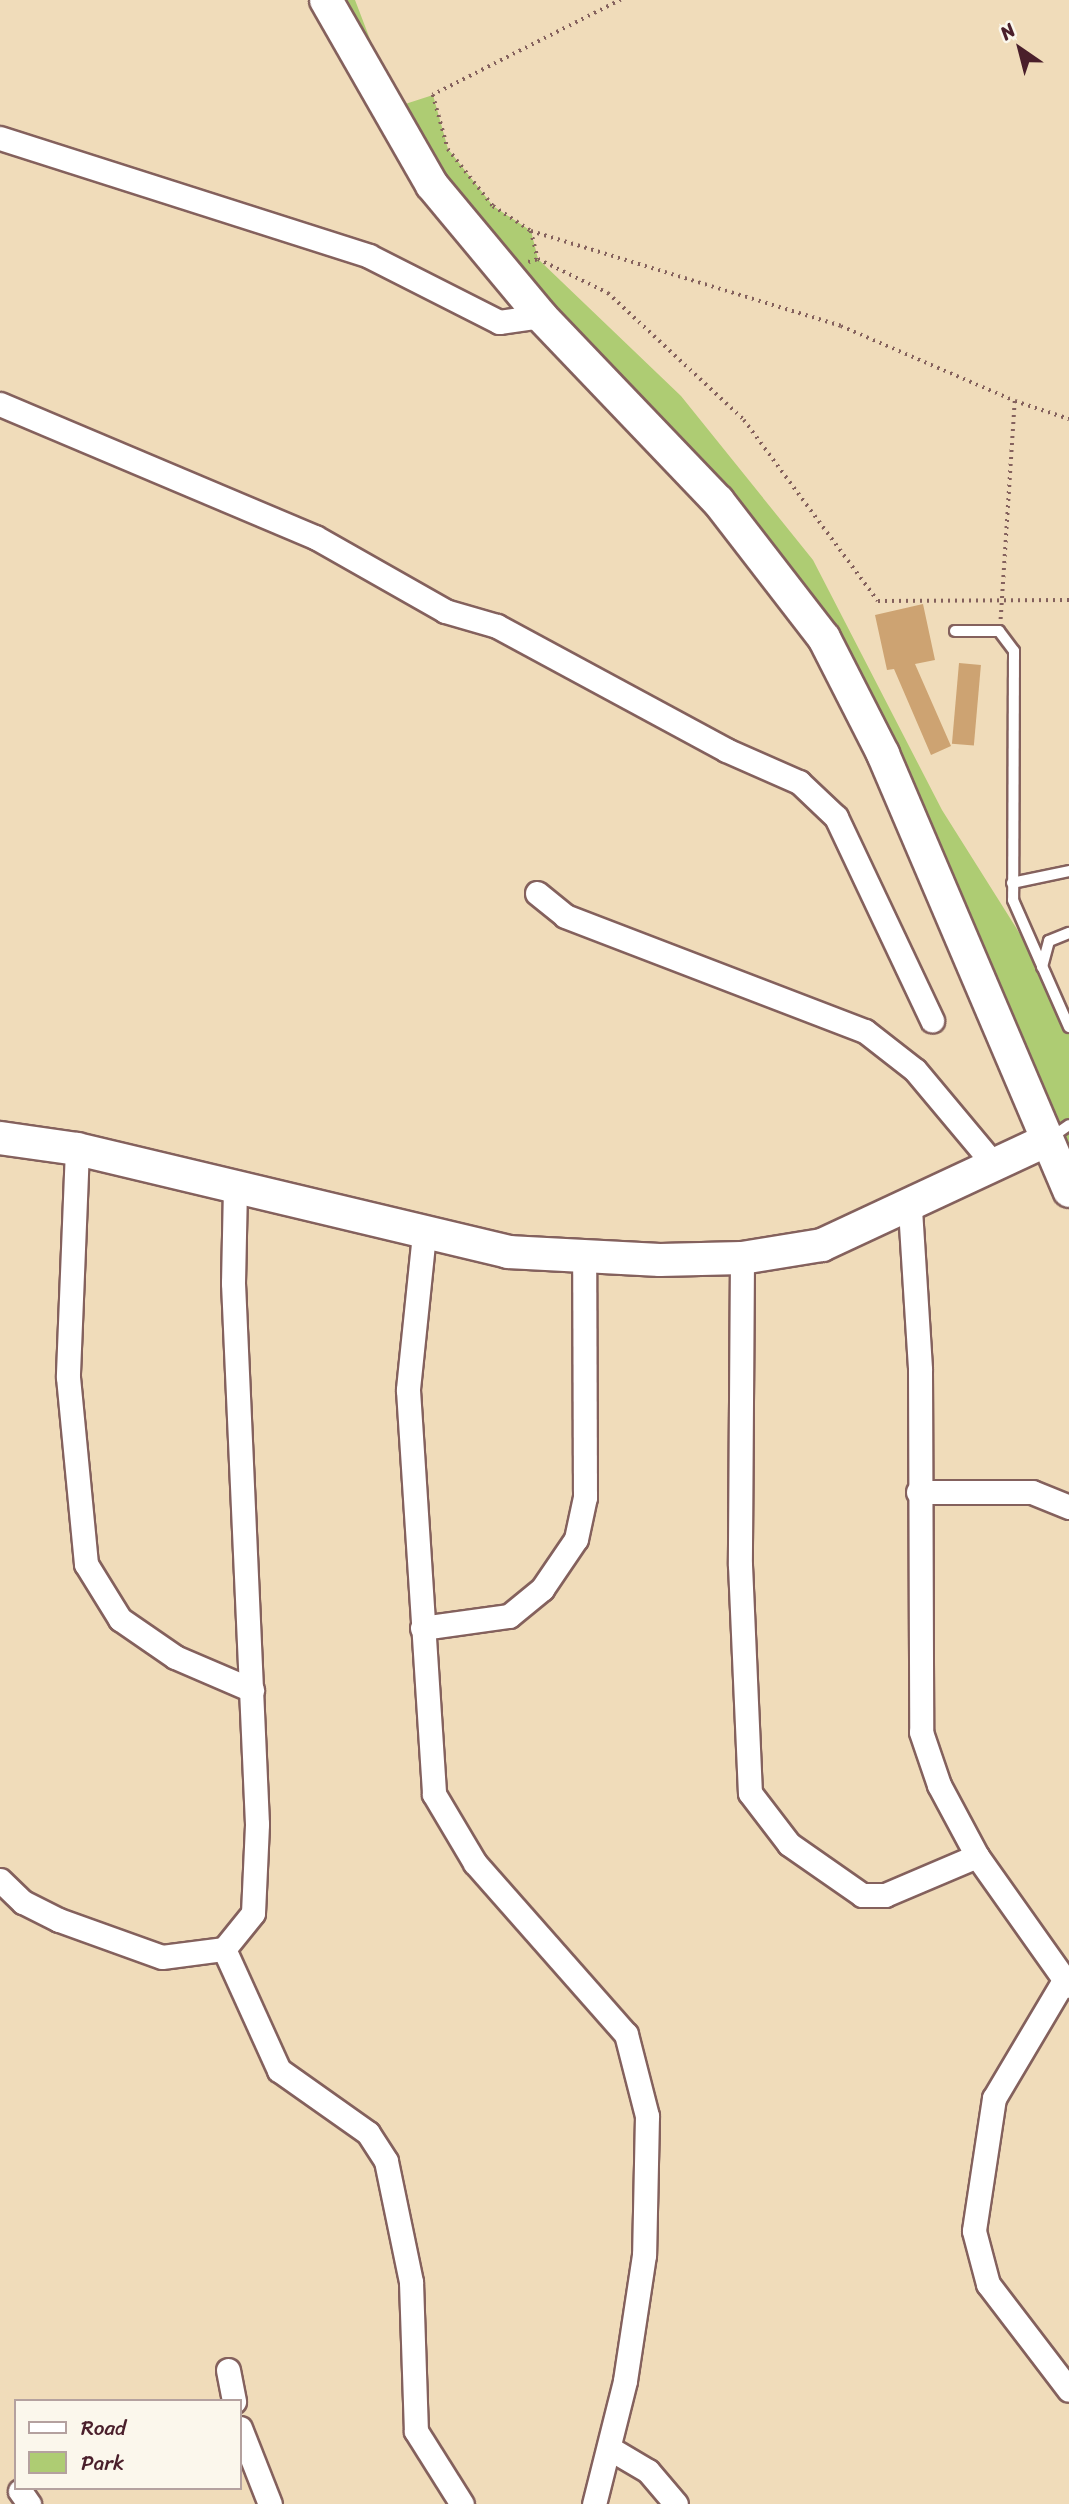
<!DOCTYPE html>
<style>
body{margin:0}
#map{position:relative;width:1069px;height:2504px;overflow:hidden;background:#f0dcba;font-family:Sriracha,sans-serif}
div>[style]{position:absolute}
.green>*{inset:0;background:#aecc73}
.building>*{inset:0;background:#cda372;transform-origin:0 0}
.path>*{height:3.5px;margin-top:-1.75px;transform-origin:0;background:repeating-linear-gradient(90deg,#84615d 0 2px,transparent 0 7px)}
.roads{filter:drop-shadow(2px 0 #84615d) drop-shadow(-2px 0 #84615d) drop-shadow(0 2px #84615d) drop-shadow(0 -2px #84615d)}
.lane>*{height:10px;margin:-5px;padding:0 5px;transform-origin:5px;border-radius:5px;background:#fff}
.street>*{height:23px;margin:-11.5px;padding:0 11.5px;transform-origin:11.5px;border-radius:11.5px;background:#fff}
.secondary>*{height:32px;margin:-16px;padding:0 16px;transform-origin:16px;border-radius:16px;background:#fff}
span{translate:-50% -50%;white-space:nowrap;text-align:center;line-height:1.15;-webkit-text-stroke:7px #fbf7ec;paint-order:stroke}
.legend{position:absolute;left:14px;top:2399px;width:228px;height:91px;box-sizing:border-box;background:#fbf7ec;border:2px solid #b4a19f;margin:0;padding:9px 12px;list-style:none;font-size:21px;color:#4a1f2b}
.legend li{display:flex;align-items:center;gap:14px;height:35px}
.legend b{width:35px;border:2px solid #b4a19f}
.north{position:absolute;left:985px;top:14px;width:70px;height:70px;-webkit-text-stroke:5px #fbf7ec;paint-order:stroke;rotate:325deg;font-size:19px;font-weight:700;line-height:28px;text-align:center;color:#4a1f2b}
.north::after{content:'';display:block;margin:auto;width:24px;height:32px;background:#4a1f2b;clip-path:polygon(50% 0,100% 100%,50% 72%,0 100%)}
</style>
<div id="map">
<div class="green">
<div style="clip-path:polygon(326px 0,355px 0,396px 107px,433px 95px,448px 149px,493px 206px,531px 231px,538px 259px,681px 396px,813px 560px,942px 810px,1042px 969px,1069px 1027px,1069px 1191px,824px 638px,498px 268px)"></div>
</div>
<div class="building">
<div style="clip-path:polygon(923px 604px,935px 660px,915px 664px,951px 746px,931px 755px,894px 669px,887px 670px,875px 615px)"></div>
<div style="left:959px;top:663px;width:22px;height:81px;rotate:5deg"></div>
</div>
<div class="path">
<div style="left:621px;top:0;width:211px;rotate:153.2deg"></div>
<div style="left:433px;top:95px;width:56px;rotate:74.5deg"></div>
<div style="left:448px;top:149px;width:73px;rotate:51.7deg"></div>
<div style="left:493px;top:206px;width:45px;rotate:33.3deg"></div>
<div style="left:531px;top:231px;width:324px;rotate:17deg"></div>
<div style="left:841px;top:326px;width:189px;rotate:23.3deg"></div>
<div style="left:1015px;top:401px;width:219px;rotate:93.7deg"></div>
<div style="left:531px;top:231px;width:29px;rotate:76deg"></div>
<div style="left:528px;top:262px;width:10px;rotate:-17deg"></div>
<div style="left:538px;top:259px;width:78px;rotate:25.9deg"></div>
<div style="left:608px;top:293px;width:186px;rotate:43deg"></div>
<div style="left:744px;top:420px;width:225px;rotate:53.5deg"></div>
<div style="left:878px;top:601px;width:191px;rotate:-0.3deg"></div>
<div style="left:1015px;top:401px;width:57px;rotate:18.4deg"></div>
</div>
<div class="roads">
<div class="lane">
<div style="left:955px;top:631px;width:44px"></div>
<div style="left:999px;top:631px;width:25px;rotate:53deg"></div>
<div style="left:1014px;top:651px;width:249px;rotate:90.2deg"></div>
<div style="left:1013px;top:900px;width:139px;rotate:66.2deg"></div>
<div style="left:1012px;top:883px;width:58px;rotate:-11.9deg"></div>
<div style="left:1042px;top:967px;width:27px;rotate:-75deg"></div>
<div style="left:1049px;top:941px;width:22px;rotate:-22deg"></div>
<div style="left:1049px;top:1139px;width:24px;rotate:-35deg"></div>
</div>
<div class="street">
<div style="left:0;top:138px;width:387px;rotate:17.7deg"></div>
<div style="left:369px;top:256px;width:146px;rotate:26.9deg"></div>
<div style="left:499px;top:322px;width:42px;rotate:-8.1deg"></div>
<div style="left:0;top:404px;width:342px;rotate:22.9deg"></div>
<div style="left:315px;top:537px;width:150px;rotate:29.6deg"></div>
<div style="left:445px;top:611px;width:54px;rotate:16.1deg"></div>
<div style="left:497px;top:626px;width:260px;rotate:28.4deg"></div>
<div style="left:726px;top:750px;width:80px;rotate:23.7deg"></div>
<div style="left:799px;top:782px;width:51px;rotate:43.4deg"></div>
<div style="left:836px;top:817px;width:225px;rotate:64.7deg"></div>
<div style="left:537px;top:893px;width:36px;rotate:39deg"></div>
<div style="left:565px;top:916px;width:321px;rotate:21deg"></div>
<div style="left:865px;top:1031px;width:63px;rotate:38deg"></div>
<div style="left:915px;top:1070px;width:126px;rotate:50.1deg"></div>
<div style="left:77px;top:1149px;width:228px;rotate:92.3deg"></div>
<div style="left:68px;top:1377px;width:188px;rotate:84.5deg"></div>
<div style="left:86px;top:1564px;width:65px;rotate:58.3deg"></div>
<div style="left:120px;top:1619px;width:67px;rotate:34.6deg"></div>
<div style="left:175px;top:1657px;width:84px;rotate:23.2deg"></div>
<div style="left:910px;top:1209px;width:161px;rotate:86.4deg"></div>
<div style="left:920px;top:1370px;width:362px;rotate:89.8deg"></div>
<div style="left:921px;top:1732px;width:56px;rotate:71.2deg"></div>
<div style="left:939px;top:1785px;width:81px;rotate:61.8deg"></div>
<div style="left:977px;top:1856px;width:159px;rotate:54.7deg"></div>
<div style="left:424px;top:1234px;width:157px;rotate:95.9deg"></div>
<div style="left:408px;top:1390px;width:405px;rotate:86.3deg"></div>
<div style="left:434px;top:1794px;width:80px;rotate:59.3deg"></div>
<div style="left:475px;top:1863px;width:228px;rotate:48.6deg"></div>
<div style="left:626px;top:2034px;width:85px;rotate:75.6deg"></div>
<div style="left:647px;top:2116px;width:139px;rotate:91.2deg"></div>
<div style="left:644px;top:2255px;width:127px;rotate:98.6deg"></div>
<div style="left:625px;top:2381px;width:127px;rotate:104.1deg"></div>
<div style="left:742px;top:1258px;width:307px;rotate:90.4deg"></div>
<div style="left:740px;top:1565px;width:228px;rotate:87.5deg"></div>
<div style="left:750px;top:1793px;width:64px;rotate:52.6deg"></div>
<div style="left:789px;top:1844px;width:89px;rotate:34.9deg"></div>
<div style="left:862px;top:1895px;width:23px"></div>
<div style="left:885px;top:1895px;width:100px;rotate:-23deg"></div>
<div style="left:918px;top:1492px;width:114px"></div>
<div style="left:1032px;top:1492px;width:40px;rotate:22deg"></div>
<div style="left:422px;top:1628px;width:88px;rotate:-7.9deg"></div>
<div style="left:509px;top:1616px;width:43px;rotate:-39.3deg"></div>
<div style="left:542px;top:1589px;width:60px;rotate:-55.8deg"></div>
<div style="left:576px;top:1539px;width:43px;rotate:-77.9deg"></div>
<div style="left:585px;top:1497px;width:239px;rotate:-90.2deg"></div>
<div style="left:0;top:1880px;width:32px;rotate:44deg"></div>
<div style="left:23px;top:1902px;width:40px;rotate:26.6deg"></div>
<div style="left:59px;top:1920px;width:109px;rotate:19.8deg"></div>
<div style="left:162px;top:1957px;width:63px;rotate:-7.4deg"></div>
<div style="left:224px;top:1949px;width:46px;rotate:-51.1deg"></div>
<div style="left:253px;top:1913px;width:89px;rotate:-87.4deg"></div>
<div style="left:257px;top:1824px;width:542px;rotate:-92.54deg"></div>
<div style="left:233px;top:1283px;width:93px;rotate:-88.8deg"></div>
<div style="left:224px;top:1949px;width:133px;rotate:65.6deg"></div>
<div style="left:279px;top:2070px;width:109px;rotate:35.3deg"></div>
<div style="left:368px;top:2133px;width:33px;rotate:57deg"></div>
<div style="left:386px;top:2161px;width:124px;rotate:78.3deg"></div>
<div style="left:411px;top:2282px;width:149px;rotate:88.1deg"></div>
<div style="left:416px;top:2431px;width:86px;rotate:57.8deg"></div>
<div style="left:1063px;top:1982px;width:135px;rotate:120.7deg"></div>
<div style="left:994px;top:2098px;width:134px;rotate:98.6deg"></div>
<div style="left:974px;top:2231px;width:55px;rotate:75.2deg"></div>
<div style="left:988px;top:2284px;width:133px;rotate:52.6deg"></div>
<div style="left:228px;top:2370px;width:32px;rotate:79deg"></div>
<div style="left:240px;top:2428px;width:82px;rotate:68.5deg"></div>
<div style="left:609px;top:2448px;width:45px;rotate:30.5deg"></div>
<div style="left:648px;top:2471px;width:43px;rotate:49.7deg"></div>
<div style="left:20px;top:2491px;width:16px;rotate:55deg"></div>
</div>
<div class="secondary">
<div style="left:326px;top:0;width:213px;rotate:60.2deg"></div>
<div style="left:432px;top:185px;width:170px;rotate:50.2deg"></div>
<div style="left:541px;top:316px;width:256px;rotate:46.3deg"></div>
<div style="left:718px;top:501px;width:173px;rotate:52.3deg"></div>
<div style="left:824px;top:638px;width:130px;rotate:63deg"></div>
<div style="left:883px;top:754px;width:475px;rotate:66.9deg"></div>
<div style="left:0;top:1138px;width:78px;rotate:8.1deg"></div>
<div style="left:77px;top:1149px;width:443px;rotate:13.4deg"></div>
<div style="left:508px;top:1252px;width:152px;rotate:3deg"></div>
<div style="left:660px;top:1260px;width:82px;rotate:-1.4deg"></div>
<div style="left:742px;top:1258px;width:81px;rotate:-9.2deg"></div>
<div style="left:822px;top:1245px;width:248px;rotate:-25deg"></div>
</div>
</div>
<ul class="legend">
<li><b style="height:9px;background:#fff"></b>Road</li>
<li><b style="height:19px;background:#aecc73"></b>Park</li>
</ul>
<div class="north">N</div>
</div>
